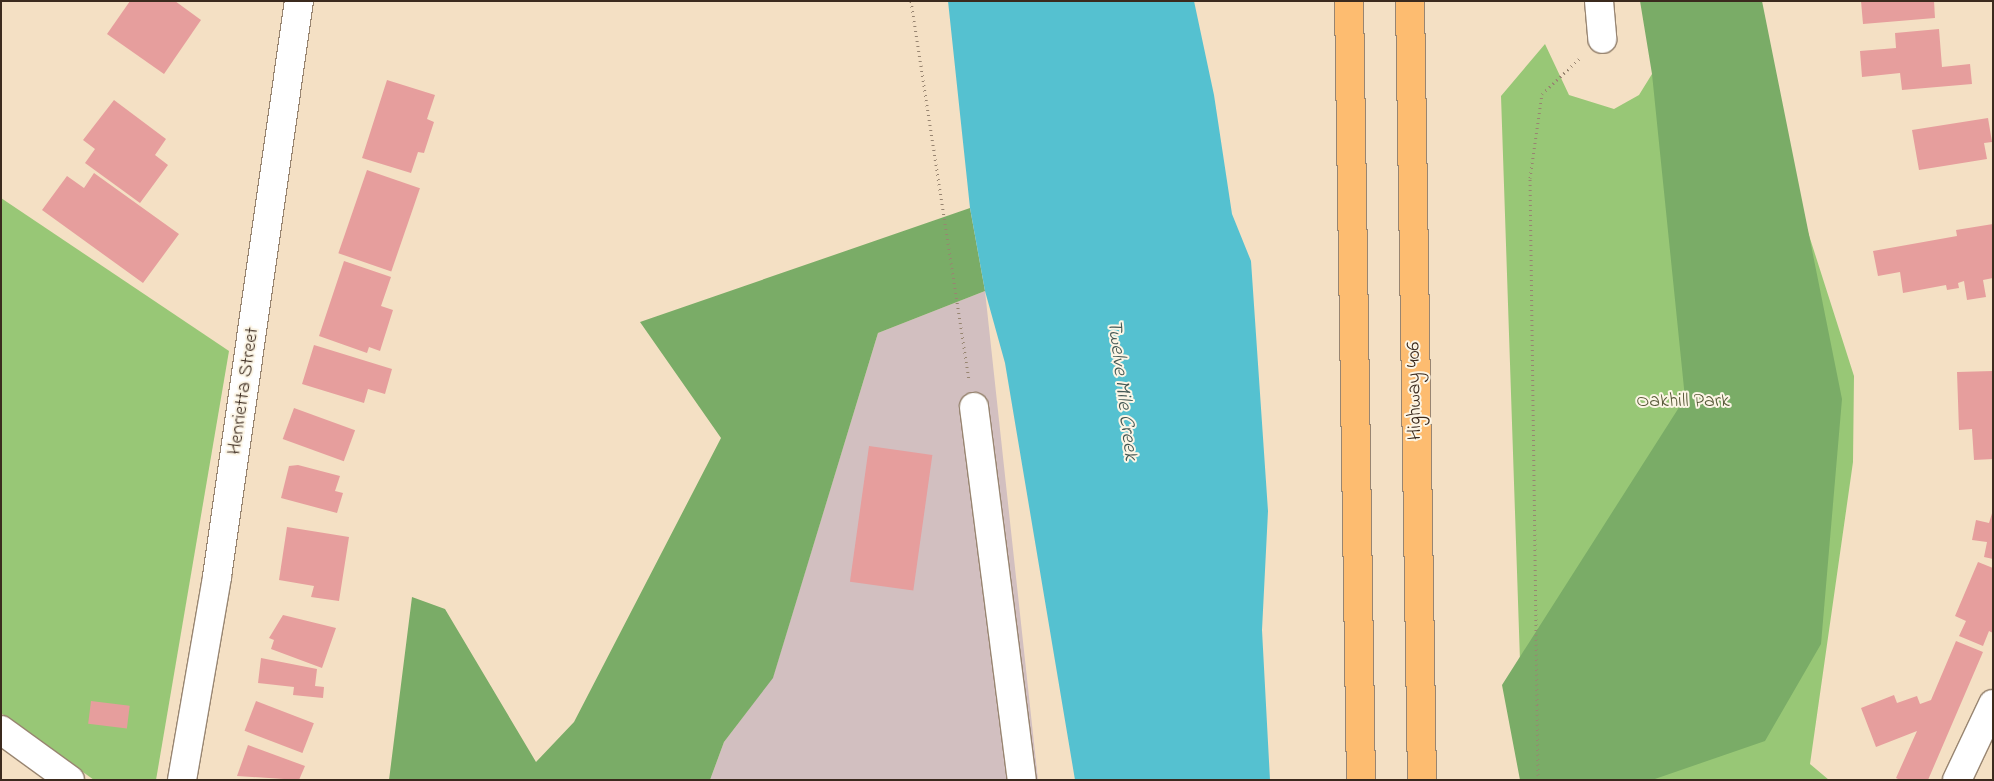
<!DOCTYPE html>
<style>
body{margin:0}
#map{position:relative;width:1994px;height:781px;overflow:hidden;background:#f4e0c4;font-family:"Indie Flower",sans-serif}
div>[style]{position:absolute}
.industrial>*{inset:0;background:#d2bfc0}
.green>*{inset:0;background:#98c776}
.forest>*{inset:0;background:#7aac67}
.water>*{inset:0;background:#55c1d0}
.building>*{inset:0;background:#e69e9d;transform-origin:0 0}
.path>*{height:3px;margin-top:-1.5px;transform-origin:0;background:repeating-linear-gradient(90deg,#988571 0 1px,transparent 0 5px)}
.roads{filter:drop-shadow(1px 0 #988571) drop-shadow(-1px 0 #988571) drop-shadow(0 1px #988571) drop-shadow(0 -1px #988571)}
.minor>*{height:28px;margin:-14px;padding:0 14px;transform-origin:14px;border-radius:14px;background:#fff}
.tertiary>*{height:28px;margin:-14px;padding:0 14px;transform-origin:14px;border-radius:14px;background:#fff}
.motorway>*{height:28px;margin:-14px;padding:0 14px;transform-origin:14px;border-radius:14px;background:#fdbc70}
span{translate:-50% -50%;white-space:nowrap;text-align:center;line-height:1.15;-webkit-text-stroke:4px #fcf5e5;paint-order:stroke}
.street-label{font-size:20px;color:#3b2a1e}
.park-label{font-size:20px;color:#575938}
.water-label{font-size:21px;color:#435753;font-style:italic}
.frame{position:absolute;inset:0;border:2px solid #3b2a1e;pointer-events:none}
</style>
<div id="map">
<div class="industrial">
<div style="clip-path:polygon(985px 291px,1038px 780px,710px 780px,724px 742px,773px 677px,878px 333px)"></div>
</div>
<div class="green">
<div style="clip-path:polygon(1545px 44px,1569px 95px,1614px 109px,1639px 95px,1652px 74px,1752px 57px,1854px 376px,1853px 462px,1810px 764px,1829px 780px,1524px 780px,1501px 96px)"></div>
<div style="clip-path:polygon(1px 198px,229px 351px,156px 780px,94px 780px,1px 713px)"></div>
</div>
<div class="forest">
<div style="clip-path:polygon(1640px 1px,1762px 1px,1842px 399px,1821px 644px,1765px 741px,1652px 780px,1520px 780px,1502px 685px,1685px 398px,1652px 74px)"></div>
<div style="clip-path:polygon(970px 208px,985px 291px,878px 333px,773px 678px,724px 742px,710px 780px,389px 780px,412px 597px,445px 609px,536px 762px,574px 722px,721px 438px,640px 322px)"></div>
</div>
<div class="water">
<div style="clip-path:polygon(948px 1px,1194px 1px,1214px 95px,1232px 214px,1251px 261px,1268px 511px,1262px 630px,1270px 780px,1075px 780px,1005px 363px,985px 291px,970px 208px)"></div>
</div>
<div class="building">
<div style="clip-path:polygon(130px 1px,175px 1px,201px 20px,164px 74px,107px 34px)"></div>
<div style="clip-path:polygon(1861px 1px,1934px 1px,1935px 18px,1863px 24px)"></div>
<div style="clip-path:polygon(1939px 29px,1942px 67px,1970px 64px,1972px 84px,1902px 90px,1900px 73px,1862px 77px,1860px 51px,1896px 48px,1895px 33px)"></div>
<div style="clip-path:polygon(387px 80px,435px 95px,427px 119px,434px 122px,424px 153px,418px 152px,411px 173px,362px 158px)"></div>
<div style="clip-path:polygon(114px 100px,166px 139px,155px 155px,168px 165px,140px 203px,85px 163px,95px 149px,83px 140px)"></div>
<div style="clip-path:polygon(1988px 118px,1992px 142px,1984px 143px,1987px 159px,1919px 170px,1912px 130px)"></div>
<div style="left:367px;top:170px;width:56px;height:88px;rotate:19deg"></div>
<div style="clip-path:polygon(94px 173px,179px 234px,143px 283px,42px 210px,67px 176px,84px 188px)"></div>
<div style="clip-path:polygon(1993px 224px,1993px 278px,1983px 280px,1986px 297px,1967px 300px,1964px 281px,1958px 283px,1959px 288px,1947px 290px,1946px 285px,1903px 293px,1900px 272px,1878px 276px,1873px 251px,1957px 236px,1956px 230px)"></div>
<div style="clip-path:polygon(344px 261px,391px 277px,381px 306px,393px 310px,380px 351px,369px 347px,367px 353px,319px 336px)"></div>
<div style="clip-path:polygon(314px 345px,392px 369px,385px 394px,368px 389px,364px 403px,302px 384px)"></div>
<div style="clip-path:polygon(1993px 371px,1993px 459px,1974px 460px,1972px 429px,1959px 430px,1957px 372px)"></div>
<div style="left:294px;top:408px;width:65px;height:33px;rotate:20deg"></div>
<div style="left:869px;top:446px;width:64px;height:137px;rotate:8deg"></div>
<div style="clip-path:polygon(298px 465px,340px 476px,335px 491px,343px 493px,337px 513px,281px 498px,289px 466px)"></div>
<div style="clip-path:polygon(1993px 510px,1993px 559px,1984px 557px,1987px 542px,1972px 540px,1976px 520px,1989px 523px)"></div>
<div style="clip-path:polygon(287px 527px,349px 537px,339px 601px,311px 597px,314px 586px,279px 580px)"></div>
<div style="clip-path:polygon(1978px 562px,1993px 568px,1993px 633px,1989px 631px,1983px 646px,1959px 636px,1966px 621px,1955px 616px)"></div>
<div style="clip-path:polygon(283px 615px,336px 628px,322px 668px,271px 649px,274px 640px,269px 638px)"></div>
<div style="clip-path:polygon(1956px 641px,1983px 652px,1928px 780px,1900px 780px,1896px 778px,1917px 731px,1876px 747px,1861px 708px,1894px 695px,1897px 703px,1917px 696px,1920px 704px,1931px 700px)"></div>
<div style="clip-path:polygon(261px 658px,317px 669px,315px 686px,324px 687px,323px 698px,293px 695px,294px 687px,258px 683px)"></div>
<div style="left:91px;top:701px;width:39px;height:23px;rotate:7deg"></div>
<div style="left:256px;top:701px;width:62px;height:32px;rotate:21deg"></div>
<div style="clip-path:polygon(248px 745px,305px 766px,299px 780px,237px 776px)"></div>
</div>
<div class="path">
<div style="left:911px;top:1px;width:382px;rotate:81.3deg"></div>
<div style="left:1538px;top:780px;width:602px;rotate:-90.76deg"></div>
<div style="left:1530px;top:178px;width:85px;rotate:-81.9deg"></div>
<div style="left:1542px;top:94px;width:52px;rotate:-43.5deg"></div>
</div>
<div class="roads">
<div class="minor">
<div style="left:1599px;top:1px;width:38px;rotate:85deg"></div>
<div style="left:974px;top:407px;width:376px;rotate:82.7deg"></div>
<div style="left:1px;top:730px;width:85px;rotate:35.9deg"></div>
<div style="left:1957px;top:780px;width:84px;rotate:-64.7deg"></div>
</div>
<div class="tertiary">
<div style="left:182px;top:780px;width:206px;rotate:-80.2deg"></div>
<div style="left:217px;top:577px;width:582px;rotate:-81.9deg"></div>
</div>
<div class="motorway">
<div style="left:1349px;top:1px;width:779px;rotate:89.12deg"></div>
<div style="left:1410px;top:1px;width:779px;rotate:89.12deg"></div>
</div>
</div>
<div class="street-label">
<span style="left:244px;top:391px;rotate:-82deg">Henrietta Street</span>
<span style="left:1415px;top:391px;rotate:-91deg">Highway 406</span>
</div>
<div class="park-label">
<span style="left:1683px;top:401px">Oakhill Park</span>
</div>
<div class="water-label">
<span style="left:1122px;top:390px;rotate:83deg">Twelve Mile Creek</span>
</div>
<div class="frame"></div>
</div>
